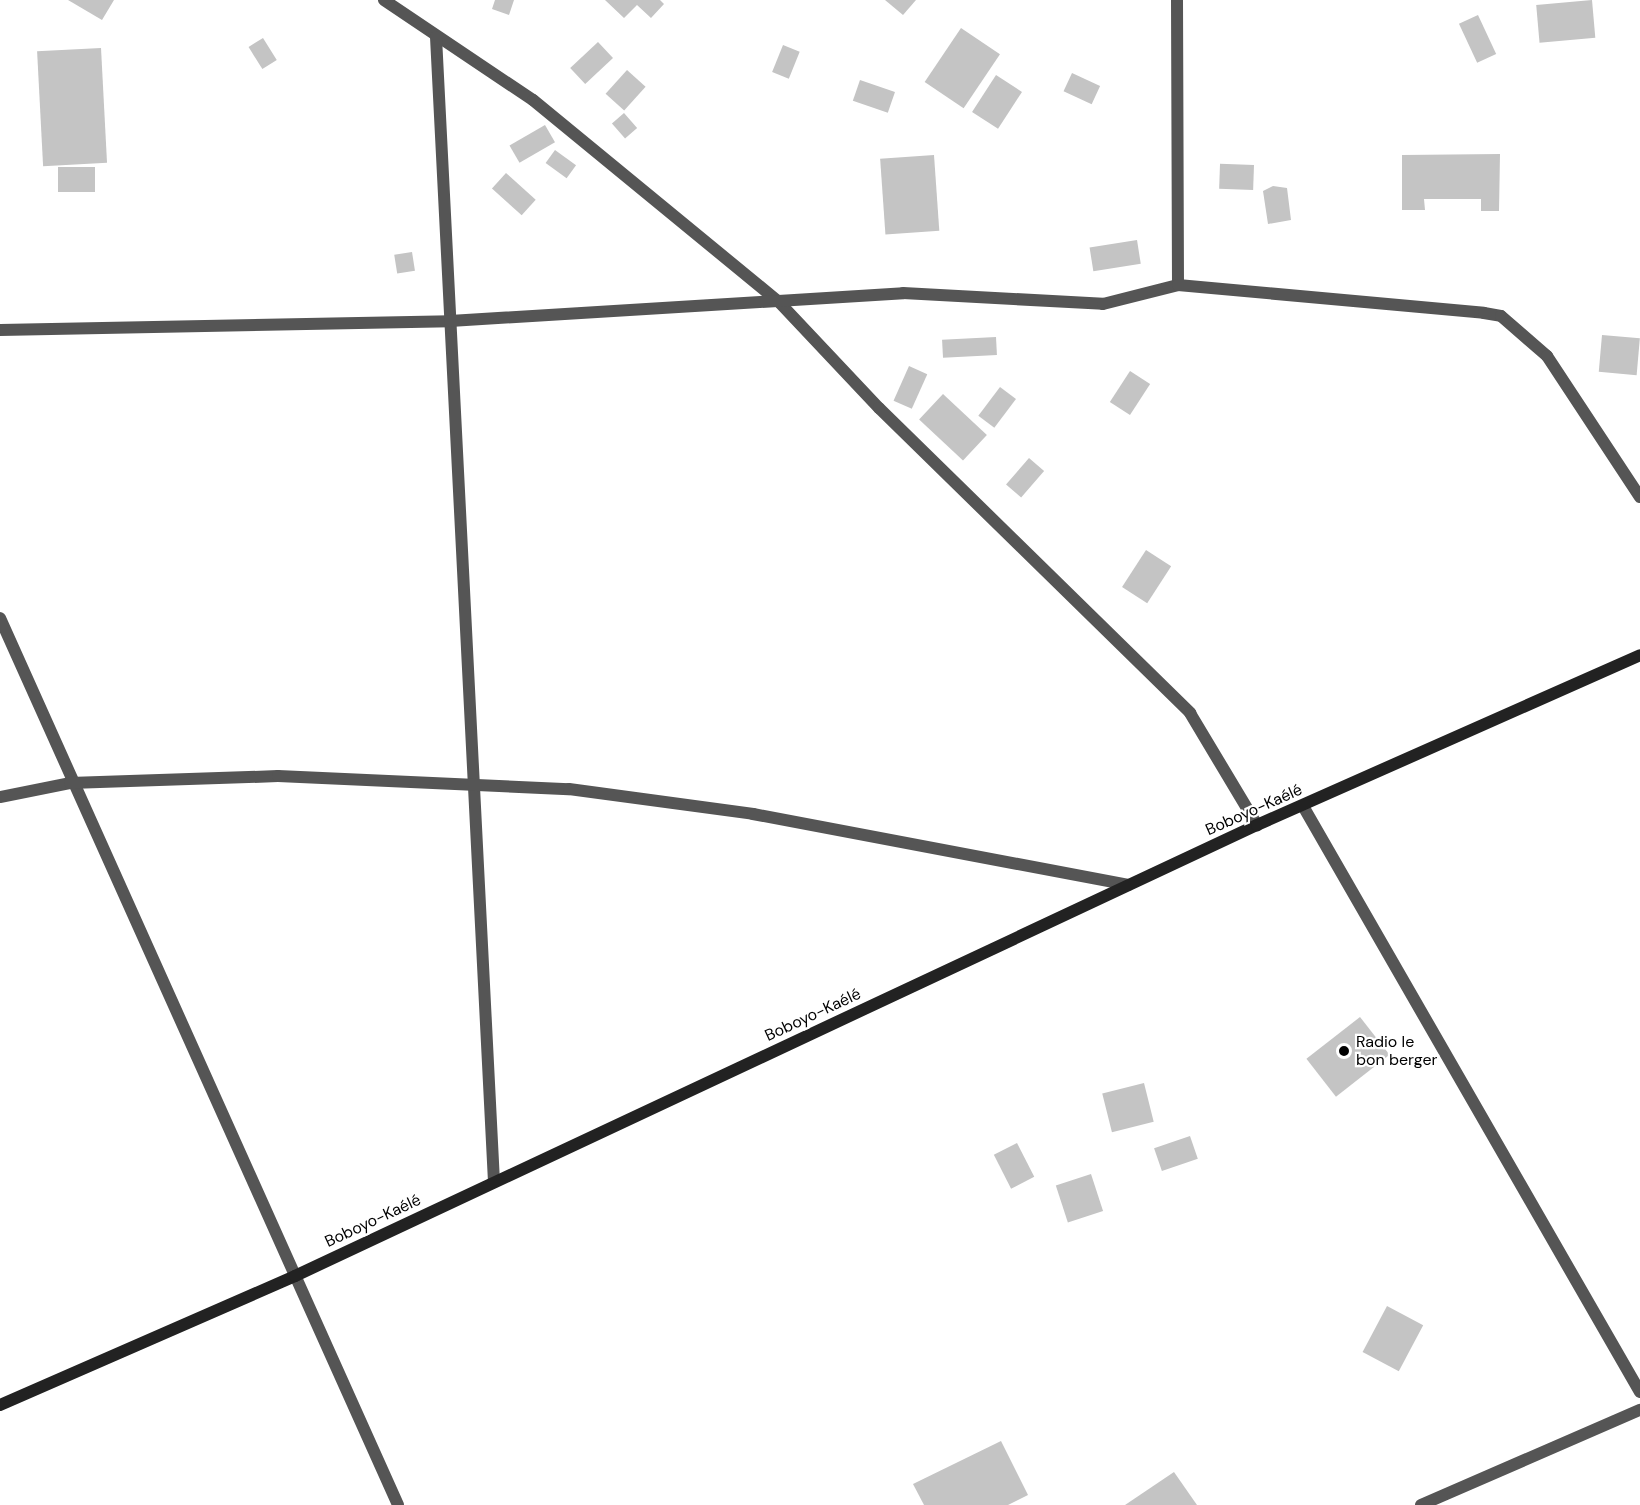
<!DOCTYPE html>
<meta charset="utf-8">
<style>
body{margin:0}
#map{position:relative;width:1640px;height:1505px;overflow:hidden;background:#fff;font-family:"DM Sans",sans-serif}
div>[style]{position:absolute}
.building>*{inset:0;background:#c4c4c4;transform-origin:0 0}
.minor>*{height:12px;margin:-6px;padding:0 6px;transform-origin:6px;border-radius:6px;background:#555}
.secondary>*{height:12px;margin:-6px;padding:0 6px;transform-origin:6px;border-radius:6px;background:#222}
.dots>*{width:16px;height:16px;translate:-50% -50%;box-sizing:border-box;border:3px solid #fff;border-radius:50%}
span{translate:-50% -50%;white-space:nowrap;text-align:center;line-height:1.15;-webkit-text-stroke:4.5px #fff;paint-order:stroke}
.street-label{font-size:16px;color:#000}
.poi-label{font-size:16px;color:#000}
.left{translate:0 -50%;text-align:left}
</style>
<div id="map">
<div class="building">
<div style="clip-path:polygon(68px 0,114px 0,102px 20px)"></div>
<div style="clip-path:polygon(495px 0,514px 0,509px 15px,492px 9px)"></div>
<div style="clip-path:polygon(605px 0,660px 0,664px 4px,651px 18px,637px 5px,624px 18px)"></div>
<div style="clip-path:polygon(885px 0,916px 0,903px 15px)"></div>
<div style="left:1592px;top:0;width:38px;height:56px;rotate:85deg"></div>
<div style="left:1478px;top:15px;width:43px;height:21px;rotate:65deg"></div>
<div style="left:961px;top:28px;width:47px;height:65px;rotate:34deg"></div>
<div style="left:263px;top:38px;width:26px;height:17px;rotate:58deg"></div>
<div style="left:598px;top:42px;width:22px;height:38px;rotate:47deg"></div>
<div style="left:783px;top:45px;width:18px;height:29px;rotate:22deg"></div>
<div style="left:101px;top:48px;width:115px;height:64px;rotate:87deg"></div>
<div style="left:627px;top:70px;width:25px;height:32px;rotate:42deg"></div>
<div style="left:1072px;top:73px;width:31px;height:20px;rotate:25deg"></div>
<div style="left:996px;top:75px;width:31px;height:44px;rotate:33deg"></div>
<div style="left:860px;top:80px;width:37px;height:22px;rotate:19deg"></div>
<div style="left:624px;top:113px;width:20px;height:16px;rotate:49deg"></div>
<div style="left:545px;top:125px;width:20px;height:41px;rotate:60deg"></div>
<div style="left:555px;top:150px;width:26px;height:16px;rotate:36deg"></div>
<div style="clip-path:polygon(1500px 154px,1499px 211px,1481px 211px,1481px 199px,1424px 199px,1425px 210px,1402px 210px,1402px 155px)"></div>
<div style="left:934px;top:155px;width:76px;height:54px;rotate:86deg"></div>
<div style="left:1254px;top:165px;width:25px;height:34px;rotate:92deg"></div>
<div style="left:58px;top:167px;width:37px;height:25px"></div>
<div style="left:506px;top:173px;width:40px;height:21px;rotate:42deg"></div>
<div style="clip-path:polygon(1273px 186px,1287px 188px,1291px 220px,1268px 224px,1263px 191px)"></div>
<div style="left:1137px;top:240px;width:24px;height:48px;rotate:81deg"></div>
<div style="left:412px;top:252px;width:19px;height:18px;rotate:81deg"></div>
<div style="left:1602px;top:335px;width:38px;height:37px;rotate:5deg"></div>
<div style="left:996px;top:337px;width:18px;height:54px;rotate:87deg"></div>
<div style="left:909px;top:366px;width:20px;height:38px;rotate:24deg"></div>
<div style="left:1130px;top:371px;width:24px;height:37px;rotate:33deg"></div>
<div style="left:1000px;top:387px;width:20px;height:36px;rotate:37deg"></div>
<div style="left:943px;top:394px;width:60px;height:35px;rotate:43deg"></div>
<div style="left:1029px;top:458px;width:20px;height:35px;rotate:41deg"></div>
<div style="left:1146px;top:550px;width:30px;height:44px;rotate:33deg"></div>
<div style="left:1360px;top:1017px;width:48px;height:68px;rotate:52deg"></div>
<div style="left:1144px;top:1083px;width:40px;height:43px;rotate:76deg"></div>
<div style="left:1190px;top:1136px;width:24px;height:38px;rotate:71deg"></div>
<div style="left:1017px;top:1143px;width:38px;height:26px;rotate:63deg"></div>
<div style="left:1091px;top:1174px;width:39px;height:37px;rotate:72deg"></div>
<div style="left:1387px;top:1306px;width:41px;height:52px;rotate:28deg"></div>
<div style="clip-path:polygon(1001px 1441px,1028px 1495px,1008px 1505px,924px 1505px,913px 1484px)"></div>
<div style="clip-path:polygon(1174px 1472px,1197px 1505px,1125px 1505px)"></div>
</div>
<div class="minor">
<div style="left:384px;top:0;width:179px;rotate:33.9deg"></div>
<div style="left:533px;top:100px;width:318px;rotate:39.4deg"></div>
<div style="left:779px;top:302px;width:146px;rotate:46.7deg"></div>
<div style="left:879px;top:408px;width:436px;rotate:44.4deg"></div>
<div style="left:1190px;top:713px;width:131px;rotate:59.1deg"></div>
<div style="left:1177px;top:0;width:285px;rotate:89.8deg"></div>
<div style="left:436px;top:37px;width:1146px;rotate:87.1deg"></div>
<div style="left:0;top:330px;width:450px;rotate:-1.1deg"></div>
<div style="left:450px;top:321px;width:454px;rotate:-3.5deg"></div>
<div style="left:903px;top:293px;width:200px;rotate:3.1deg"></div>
<div style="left:1103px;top:304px;width:77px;rotate:-14.2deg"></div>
<div style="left:1178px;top:285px;width:307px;rotate:5.2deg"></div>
<div style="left:1484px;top:313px;width:17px;rotate:10deg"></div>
<div style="left:1501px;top:316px;width:61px;rotate:41deg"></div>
<div style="left:1547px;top:356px;width:169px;rotate:56.6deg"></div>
<div style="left:0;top:618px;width:972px;rotate:65.83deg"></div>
<div style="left:0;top:797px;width:71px;rotate:-11.3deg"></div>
<div style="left:70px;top:783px;width:208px;rotate:-1.9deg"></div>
<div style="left:278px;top:776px;width:291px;rotate:2.6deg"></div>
<div style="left:569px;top:789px;width:186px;rotate:7.7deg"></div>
<div style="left:753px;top:814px;width:382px;rotate:10.7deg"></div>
<div style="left:1303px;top:806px;width:676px;rotate:60.1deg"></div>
<div style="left:1421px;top:1505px;width:239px;rotate:-23.5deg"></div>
</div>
<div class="secondary">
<div style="left:0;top:1405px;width:322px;rotate:-23.6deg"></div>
<div style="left:295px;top:1276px;width:1062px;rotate:-25.12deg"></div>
<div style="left:1257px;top:825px;width:419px;rotate:-23.9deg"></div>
</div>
<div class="dots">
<div style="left:1344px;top:1051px;background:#000"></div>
</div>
<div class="street-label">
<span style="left:1254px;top:810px;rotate:-24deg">Boboyo-Kaélé</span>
<span style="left:813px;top:1015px;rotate:-25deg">Boboyo-Kaélé</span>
<span style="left:373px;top:1221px;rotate:-25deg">Boboyo-Kaélé</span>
</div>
<div class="poi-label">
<span class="left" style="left:1356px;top:1051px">Radio le<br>bon berger</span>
</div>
</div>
